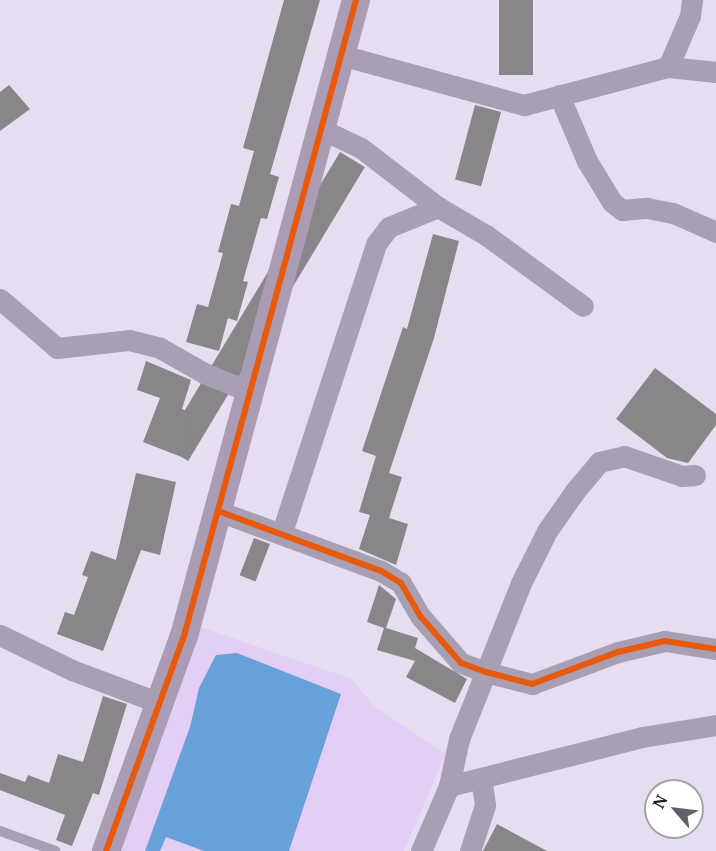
<!DOCTYPE html>
<style>
body{margin:0}
#map{position:relative;width:716px;height:851px;overflow:hidden;background:#e7ddf0;font-family:"Noto Serif",serif}
div>[style]{position:absolute}
.green>*{inset:0;background:#e3cff5}
.water>*{inset:0;background:#68a0da}
.building>*{inset:0;background:#888689;transform-origin:0 0}
.lane>*{height:10px;margin:-5px;padding:0 5px;transform-origin:5px;border-radius:5px;background:#a99fb2}
.street>*{height:21px;margin:-10.5px;padding:0 10.5px;transform-origin:10.5px;border-radius:10.5px;background:#a99fb2}
.secondary>*{height:28px;margin:-14px;padding:0 14px;transform-origin:14px;border-radius:14px;background:#a99cb4}
.cycleway>*{height:6px;margin:-3px;padding:0 3px;transform-origin:3px;border-radius:3px;background:#e8590c}
span{translate:-50% -50%;white-space:nowrap;text-align:center;line-height:1.15;-webkit-text-stroke:6px #fff;paint-order:stroke}
.north{position:absolute;left:644px;top:779px;width:60px;height:60px;box-sizing:border-box;background:#fff;border:2px solid #a6a3a8;border-radius:50%;rotate:298deg;font-size:16px;font-weight:700;line-height:24px;text-align:center;color:#201925}
.north::after{content:'';display:block;margin:auto;width:21px;height:27px;background:#665e6c;clip-path:polygon(50% 0,100% 100%,50% 72%,0 100%)}
</style>
<div id="map">
<div class="green">
<div style="clip-path:polygon(200px 627px,352px 679px,374px 706px,446px 754px,404px 851px,106px 851px)"></div>
</div>
<div class="water">
<div style="clip-path:polygon(237px 653px,341px 694px,289px 851px,204px 851px,166px 837px,160px 851px,145px 851px,190px 727px,199px 688px,216px 655px)"></div>
</div>
<div class="building">
<div style="clip-path:polygon(284px 0,320px 0,270px 174px,279px 177px,267px 219px,261px 218px,243px 281px,248px 282px,237px 321px,228px 318px,219px 351px,186px 342px,197px 304px,208px 307px,223px 253px,218px 252px,231px 204px,239px 206px,254px 151px,243px 148px)"></div>
<div style="left:499px;top:0;width:34px;height:75px"></div>
<div style="clip-path:polygon(9px 85px,30px 109px,0 131px,0 92px)"></div>
<div style="left:475px;top:105px;width:27px;height:77px;rotate:15deg"></div>
<div style="left:340px;top:152px;width:29px;height:343px;rotate:31deg"></div>
<div style="clip-path:polygon(433px 234px,459px 241px,434px 338px,389px 473px,402px 477px,389px 518px,408px 524px,396px 565px,359px 549px,370px 515px,359px 512px,376px 456px,362px 451px,403px 327px,407px 329px)"></div>
<div style="clip-path:polygon(146px 361px,191px 380px,182px 409px,191px 413px,185px 429px,194px 433px,184px 458px,143px 442px,160px 398px,137px 390px)"></div>
<div style="clip-path:polygon(655px 368px,716px 414px,716px 425px,688px 463px,667px 458px,616px 419px)"></div>
<div style="clip-path:polygon(136px 473px,176px 482px,160px 555px,141px 550px,103px 651px,57px 634px,65px 612px,74px 615px,88px 577px,82px 575px,91px 551px,116px 560px)"></div>
<div style="left:254px;top:538px;width:17px;height:40px;rotate:21deg"></div>
<div style="clip-path:polygon(379px 585px,396px 599px,386px 628px,418px 638px,415px 648px,467px 679px,455px 703px,406px 677px,415px 661px,377px 650px,384px 628px,367px 622px)"></div>
<div style="clip-path:polygon(103px 696px,127px 704px,99px 795px,93px 793px,72px 846px,56px 840px,65px 815px,0 790px,0 773px,25px 782px,28px 775px,49px 783px,58px 754px,83px 762px)"></div>
<div style="clip-path:polygon(497px 824px,547px 851px,483px 851px)"></div>
</div>
<div class="lane">
<div style="left:0;top:831px;width:59px;rotate:19.7deg"></div>
</div>
<div class="street">
<div style="left:341px;top:55px;width:190px;rotate:15.3deg"></div>
<div style="left:524px;top:105px;width:149px;rotate:-14.8deg"></div>
<div style="left:668px;top:67px;width:48px;rotate:5.9deg"></div>
<div style="left:668px;top:67px;width:56px;rotate:-66.7deg"></div>
<div style="left:690px;top:16px;width:16px;rotate:-83deg"></div>
<div style="left:559px;top:95px;width:72px;rotate:67deg"></div>
<div style="left:587px;top:161px;width:48px;rotate:58.6deg"></div>
<div style="left:612px;top:202px;width:13px;rotate:39deg"></div>
<div style="left:622px;top:210px;width:25px;rotate:-5deg"></div>
<div style="left:647px;top:208px;width:26px;rotate:11deg"></div>
<div style="left:673px;top:213px;width:47px;rotate:23.8deg"></div>
<div style="left:321px;top:129px;width:44px;rotate:25.4deg"></div>
<div style="left:361px;top:148px;width:97px;rotate:37.5deg"></div>
<div style="left:438px;top:207px;width:56px;rotate:30.3deg"></div>
<div style="left:486px;top:235px;width:120px;rotate:36.2deg"></div>
<div style="left:0;top:299px;width:75px;rotate:40.7deg"></div>
<div style="left:57px;top:348px;width:72px;rotate:-6.3deg"></div>
<div style="left:129px;top:340px;width:32px;rotate:14deg"></div>
<div style="left:160px;top:348px;width:51px;rotate:29.6deg"></div>
<div style="left:204px;top:373px;width:50px;rotate:22.4deg"></div>
<div style="left:218px;top:511px;width:174px;rotate:20.2deg"></div>
<div style="left:381px;top:571px;width:23px;rotate:31deg"></div>
<div style="left:401px;top:583px;width:39px;rotate:60deg"></div>
<div style="left:421px;top:617px;width:61px;rotate:49deg"></div>
<div style="left:461px;top:663px;width:27px;rotate:20deg"></div>
<div style="left:486px;top:672px;width:48px;rotate:14.6deg"></div>
<div style="left:532px;top:684px;width:92px;rotate:-20.4deg"></div>
<div style="left:618px;top:652px;width:48px;rotate:-13.2deg"></div>
<div style="left:665px;top:641px;width:52px;rotate:8.9deg"></div>
<div style="left:282px;top:532px;width:303px;rotate:-71.9deg"></div>
<div style="left:376px;top:244px;width:21px;rotate:-53deg"></div>
<div style="left:389px;top:227px;width:53px;rotate:-22.2deg"></div>
<div style="left:0;top:635px;width:80px;rotate:25.9deg"></div>
<div style="left:72px;top:670px;width:94px;rotate:20.6deg"></div>
<div style="left:449px;top:786px;width:48px;rotate:-78deg"></div>
<div style="left:459px;top:739px;width:168px;rotate:-68.3deg"></div>
<div style="left:521px;top:583px;width:58px;rotate:-63.4deg"></div>
<div style="left:547px;top:531px;width:49px;rotate:-55deg"></div>
<div style="left:575px;top:491px;width:38px;rotate:-50deg"></div>
<div style="left:599px;top:462px;width:26px;rotate:-13deg"></div>
<div style="left:624px;top:456px;width:61px;rotate:19deg"></div>
<div style="left:682px;top:476px;width:13px;rotate:-4deg"></div>
<div style="left:421px;top:851px;width:71px;rotate:-66.7deg"></div>
<div style="left:449px;top:786px;width:199px;rotate:-14.2deg"></div>
<div style="left:642px;top:737px;width:75px;rotate:-9.2deg"></div>
<div style="left:470px;top:851px;width:48px;rotate:-71.9deg"></div>
<div style="left:485px;top:805px;width:27px;rotate:-98deg"></div>
</div>
<div class="secondary">
<div style="left:106px;top:851px;width:229px;rotate:-70.1deg"></div>
<div style="left:184px;top:636px;width:659px;rotate:-74.87deg"></div>
</div>
<div class="cycleway">
<div style="left:218px;top:511px;width:174px;rotate:20.2deg"></div>
<div style="left:381px;top:571px;width:23px;rotate:31deg"></div>
<div style="left:401px;top:583px;width:39px;rotate:60deg"></div>
<div style="left:421px;top:617px;width:61px;rotate:49deg"></div>
<div style="left:461px;top:663px;width:27px;rotate:20deg"></div>
<div style="left:486px;top:672px;width:48px;rotate:14.6deg"></div>
<div style="left:532px;top:684px;width:92px;rotate:-20.4deg"></div>
<div style="left:618px;top:652px;width:48px;rotate:-13.2deg"></div>
<div style="left:665px;top:641px;width:52px;rotate:8.9deg"></div>
<div style="left:106px;top:851px;width:229px;rotate:-70.1deg"></div>
<div style="left:184px;top:636px;width:659px;rotate:-74.87deg"></div>
</div>
<div class="north">N</div>
</div>
